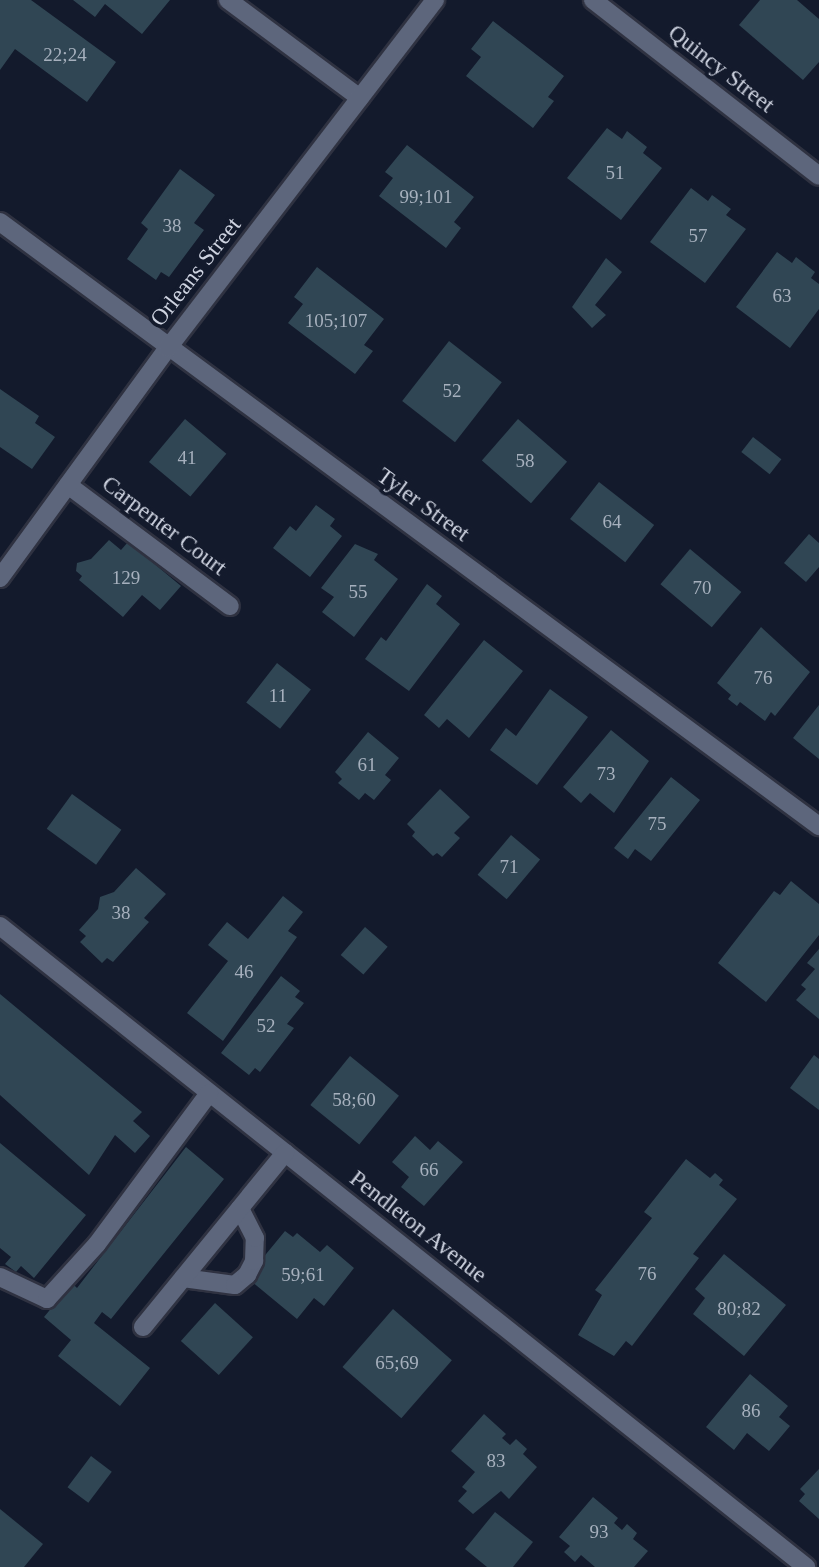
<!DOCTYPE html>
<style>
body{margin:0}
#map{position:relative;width:819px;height:1567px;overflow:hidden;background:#131a2c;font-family:"Times New Roman",serif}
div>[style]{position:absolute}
.building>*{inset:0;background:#304654;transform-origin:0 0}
.roads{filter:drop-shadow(2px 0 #2f3241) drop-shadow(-2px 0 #2f3241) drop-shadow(0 2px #2f3241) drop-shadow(0 -2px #2f3241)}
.minor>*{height:18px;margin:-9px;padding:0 9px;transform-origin:9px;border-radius:9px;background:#5d667c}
span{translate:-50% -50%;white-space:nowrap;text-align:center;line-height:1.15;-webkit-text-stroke:7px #131a2c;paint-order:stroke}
.number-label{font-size:19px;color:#a6b0bd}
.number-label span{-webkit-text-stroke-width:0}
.street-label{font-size:23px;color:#ced3e0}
</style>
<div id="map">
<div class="building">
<div style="clip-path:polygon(0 0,31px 0,116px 62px,87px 102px,15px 49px,0 70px)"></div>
<div style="clip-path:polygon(73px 0,170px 0,142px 34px,105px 4px,95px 17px)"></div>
<div style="clip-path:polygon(760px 0,797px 0,819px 19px,819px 62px,803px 80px,739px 25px)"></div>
<div style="clip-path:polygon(493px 21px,564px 76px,548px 97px,554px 101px,533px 128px,466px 76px,481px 57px,471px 49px)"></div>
<div style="clip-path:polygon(607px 128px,622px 139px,627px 131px,647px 147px,643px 153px,662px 168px,621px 220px,567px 178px)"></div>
<div style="clip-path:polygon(407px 145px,474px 197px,454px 222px,461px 228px,446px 248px,379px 196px,393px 178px,385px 172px)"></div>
<div style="clip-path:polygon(180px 169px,215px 195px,194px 223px,204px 230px,169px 277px,161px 272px,156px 280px,127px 259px,148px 229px,141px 223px)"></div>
<div style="clip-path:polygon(691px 188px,708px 201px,712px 195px,731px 209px,726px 215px,746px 229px,705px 283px,650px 242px)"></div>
<div style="clip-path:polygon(777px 252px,792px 263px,796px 257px,815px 272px,811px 278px,819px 284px,819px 309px,790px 348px,736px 307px)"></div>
<div style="clip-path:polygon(606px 258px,622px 272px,595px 305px,606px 315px,592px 328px,572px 307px)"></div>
<div style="clip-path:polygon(317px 267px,384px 319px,364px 345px,373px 351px,355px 374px,288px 323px,303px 304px,294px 297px)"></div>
<div style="left:449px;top:341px;width:67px;height:76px;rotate:38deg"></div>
<div style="clip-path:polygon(0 389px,39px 416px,35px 423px,55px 437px,32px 469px,0 447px)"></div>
<div style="left:185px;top:419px;width:54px;height:56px;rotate:40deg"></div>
<div style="left:518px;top:419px;width:65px;height:55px;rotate:41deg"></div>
<div style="left:753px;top:437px;width:36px;height:19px;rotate:38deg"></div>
<div style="left:599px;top:482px;width:70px;height:47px;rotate:38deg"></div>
<div style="clip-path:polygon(316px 505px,335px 519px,330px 526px,342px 536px,310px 577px,273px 548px,290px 526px,296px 531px)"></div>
<div style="clip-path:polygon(809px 534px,819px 543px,819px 567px,806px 582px,784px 563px)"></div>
<div style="clip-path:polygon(109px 540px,121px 550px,128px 542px,181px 586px,160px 610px,142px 595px,123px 617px,79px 580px,82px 576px,76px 571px,77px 563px,91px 559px)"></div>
<div style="clip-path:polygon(355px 544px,378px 554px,374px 560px,398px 579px,354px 637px,322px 612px,334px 597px,321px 588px)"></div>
<div style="left:690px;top:549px;width:67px;height:46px;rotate:40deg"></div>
<div style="clip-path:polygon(427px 584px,442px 596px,436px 604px,460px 624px,409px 691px,365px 659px,381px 637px,386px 641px)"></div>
<div style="clip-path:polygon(761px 627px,810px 672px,775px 716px,771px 712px,765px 721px,740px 702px,737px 706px,728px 699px,731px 695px,717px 683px)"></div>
<div style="clip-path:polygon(484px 640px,523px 671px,469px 738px,447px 719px,439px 728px,424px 715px)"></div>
<div style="left:277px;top:663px;width:43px;height:50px;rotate:38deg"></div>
<div style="clip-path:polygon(550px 689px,588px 717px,537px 785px,490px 750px,506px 728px,516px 736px)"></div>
<div style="clip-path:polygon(819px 705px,819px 759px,793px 738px)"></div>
<div style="clip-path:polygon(611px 730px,649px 761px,614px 813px,590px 793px,581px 803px,563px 787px)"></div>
<div style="clip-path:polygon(368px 732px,399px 758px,385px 775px,391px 780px,374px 800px,365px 793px,359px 800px,338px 783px,342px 779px,335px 772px)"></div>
<div style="clip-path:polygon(671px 777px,700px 800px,651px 861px,635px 849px,628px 859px,614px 848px)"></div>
<div style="clip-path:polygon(440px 789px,470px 817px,454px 833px,460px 838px,442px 857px,437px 853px,433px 856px,412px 836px,415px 832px,407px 824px)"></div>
<div style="left:72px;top:794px;width:61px;height:43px;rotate:36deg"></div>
<div style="left:511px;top:835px;width:38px;height:52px;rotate:40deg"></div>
<div style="clip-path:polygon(136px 868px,166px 894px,144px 918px,149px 922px,113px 962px,107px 958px,102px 963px,80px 942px,86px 936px,79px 930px,98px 909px,100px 897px,114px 892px)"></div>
<div style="clip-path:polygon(791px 881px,819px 904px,819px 935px,766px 1002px,718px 963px,774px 891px,780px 895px)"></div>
<div style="clip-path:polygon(283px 896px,303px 912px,288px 931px,297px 937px,223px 1041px,187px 1013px,228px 961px,208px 945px,227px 922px,248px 939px)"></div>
<div style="left:365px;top:927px;width:30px;height:37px;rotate:41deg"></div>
<div style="clip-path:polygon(819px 949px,819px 1019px,796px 1000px,806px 989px,801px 985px,815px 969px,807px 963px)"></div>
<div style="clip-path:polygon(281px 976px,300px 991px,295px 997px,304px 1003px,287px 1024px,294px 1028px,260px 1072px,255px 1068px,249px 1075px,221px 1053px)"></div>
<div style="clip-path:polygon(0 994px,142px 1112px,133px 1121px,150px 1136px,135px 1153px,115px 1135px,89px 1175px,0 1095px)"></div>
<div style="clip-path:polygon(814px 1055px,819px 1059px,819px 1110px,790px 1088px)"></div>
<div style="left:350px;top:1056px;width:63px;height:63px;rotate:39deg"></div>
<div style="clip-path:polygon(415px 1136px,430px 1150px,438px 1141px,463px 1162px,424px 1206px,401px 1187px,409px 1177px,392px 1162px)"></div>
<div style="clip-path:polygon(0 1143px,86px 1215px,34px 1278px,21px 1266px,16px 1272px,5px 1264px,11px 1257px,0 1248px)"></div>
<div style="clip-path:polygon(186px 1147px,224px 1179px,111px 1319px,102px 1312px,94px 1323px,150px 1368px,120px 1406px,58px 1356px,71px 1340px,44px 1317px,72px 1283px,77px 1288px)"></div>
<div style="clip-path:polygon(686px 1159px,710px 1178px,715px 1173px,723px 1180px,719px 1185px,737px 1199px,693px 1254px,699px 1258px,632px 1346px,626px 1341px,614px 1356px,578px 1335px,602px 1295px,595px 1290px,652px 1218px,644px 1212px)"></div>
<div style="clip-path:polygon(285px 1231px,293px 1237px,297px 1233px,320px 1252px,327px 1245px,354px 1268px,324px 1306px,314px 1298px,297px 1319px,251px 1281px,261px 1268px,257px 1265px)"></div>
<div style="clip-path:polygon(724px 1254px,786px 1305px,744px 1356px,693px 1314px,705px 1298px,695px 1289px)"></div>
<div style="left:215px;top:1303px;width:51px;height:51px;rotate:42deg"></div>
<div style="left:393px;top:1309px;width:78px;height:77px;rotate:41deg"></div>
<div style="clip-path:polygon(750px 1374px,788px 1406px,779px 1417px,790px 1426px,769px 1451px,747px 1433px,734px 1450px,706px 1427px)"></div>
<div style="clip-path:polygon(484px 1414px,506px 1434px,502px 1438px,510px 1445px,516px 1439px,527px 1449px,523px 1454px,537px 1467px,509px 1499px,501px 1491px,473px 1514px,458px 1501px,467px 1491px,462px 1487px,475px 1472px,451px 1451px)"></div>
<div style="left:91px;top:1456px;width:26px;height:39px;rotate:37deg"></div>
<div style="clip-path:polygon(819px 1469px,819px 1519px,799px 1501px,805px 1494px,800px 1489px)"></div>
<div style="clip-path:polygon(593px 1497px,618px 1518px,614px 1523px,622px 1530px,627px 1524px,637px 1533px,633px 1539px,648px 1551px,634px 1567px,595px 1567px,581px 1555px,575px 1562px,564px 1552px,570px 1546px,559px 1537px)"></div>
<div style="clip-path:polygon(0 1509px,43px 1544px,24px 1567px,0 1567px)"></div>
<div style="clip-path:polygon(495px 1512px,533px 1542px,513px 1567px,487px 1567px,465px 1549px)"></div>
</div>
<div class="roads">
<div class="minor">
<div style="left:228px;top:0;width:164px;rotate:36.6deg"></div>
<div style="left:593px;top:0;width:286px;rotate:37.9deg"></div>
<div style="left:0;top:222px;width:1018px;rotate:36.41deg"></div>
<div style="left:68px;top:485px;width:202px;rotate:36.8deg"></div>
<div style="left:0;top:578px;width:285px;rotate:-53.9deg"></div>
<div style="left:168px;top:348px;width:439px;rotate:-52.5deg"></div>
<div style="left:0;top:926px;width:1030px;rotate:38.49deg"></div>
<div style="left:0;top:1277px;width:52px;rotate:25.1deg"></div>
<div style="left:47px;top:1299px;width:74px;rotate:-47.7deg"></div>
<div style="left:97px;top:1244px;width:188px;rotate:-53.4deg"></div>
<div style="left:183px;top:1278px;width:52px;rotate:7.7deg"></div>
<div style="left:235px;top:1285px;width:16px;rotate:-40deg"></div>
<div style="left:247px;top:1275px;width:16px;rotate:-63deg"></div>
<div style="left:254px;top:1261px;width:23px;rotate:-88deg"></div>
<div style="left:255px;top:1238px;width:33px;rotate:-117deg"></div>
<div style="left:143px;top:1327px;width:225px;rotate:-50.8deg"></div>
</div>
</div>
<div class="number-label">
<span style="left:65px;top:55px">22;24</span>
<span style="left:615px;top:173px">51</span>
<span style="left:426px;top:197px">99;101</span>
<span style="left:172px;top:226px">38</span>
<span style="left:698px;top:236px">57</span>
<span style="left:782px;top:296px">63</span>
<span style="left:336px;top:321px">105;107</span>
<span style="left:452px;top:391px">52</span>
<span style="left:187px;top:458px">41</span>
<span style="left:525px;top:461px">58</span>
<span style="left:612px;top:522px">64</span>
<span style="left:126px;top:578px">129</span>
<span style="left:702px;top:588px">70</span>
<span style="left:358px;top:592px">55</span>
<span style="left:763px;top:678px">76</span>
<span style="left:278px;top:696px">11</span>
<span style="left:367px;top:765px">61</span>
<span style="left:606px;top:774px">73</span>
<span style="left:657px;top:824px">75</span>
<span style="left:509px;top:867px">71</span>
<span style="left:121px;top:913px">38</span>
<span style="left:244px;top:972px">46</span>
<span style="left:266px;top:1026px">52</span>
<span style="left:354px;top:1100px">58;60</span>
<span style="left:429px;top:1170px">66</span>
<span style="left:647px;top:1274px">76</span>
<span style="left:303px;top:1275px">59;61</span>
<span style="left:739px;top:1309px">80;82</span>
<span style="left:397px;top:1363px">65;69</span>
<span style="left:751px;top:1411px">86</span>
<span style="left:496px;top:1461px">83</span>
<span style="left:599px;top:1532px">93</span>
</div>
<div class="street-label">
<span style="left:721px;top:69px;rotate:38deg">Quincy Street</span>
<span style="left:196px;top:272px;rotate:-52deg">Orleans Street</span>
<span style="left:423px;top:505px;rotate:36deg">Tyler Street</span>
<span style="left:164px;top:526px;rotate:37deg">Carpenter Court</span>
<span style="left:418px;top:1227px;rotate:38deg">Pendleton Avenue</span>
</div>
</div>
